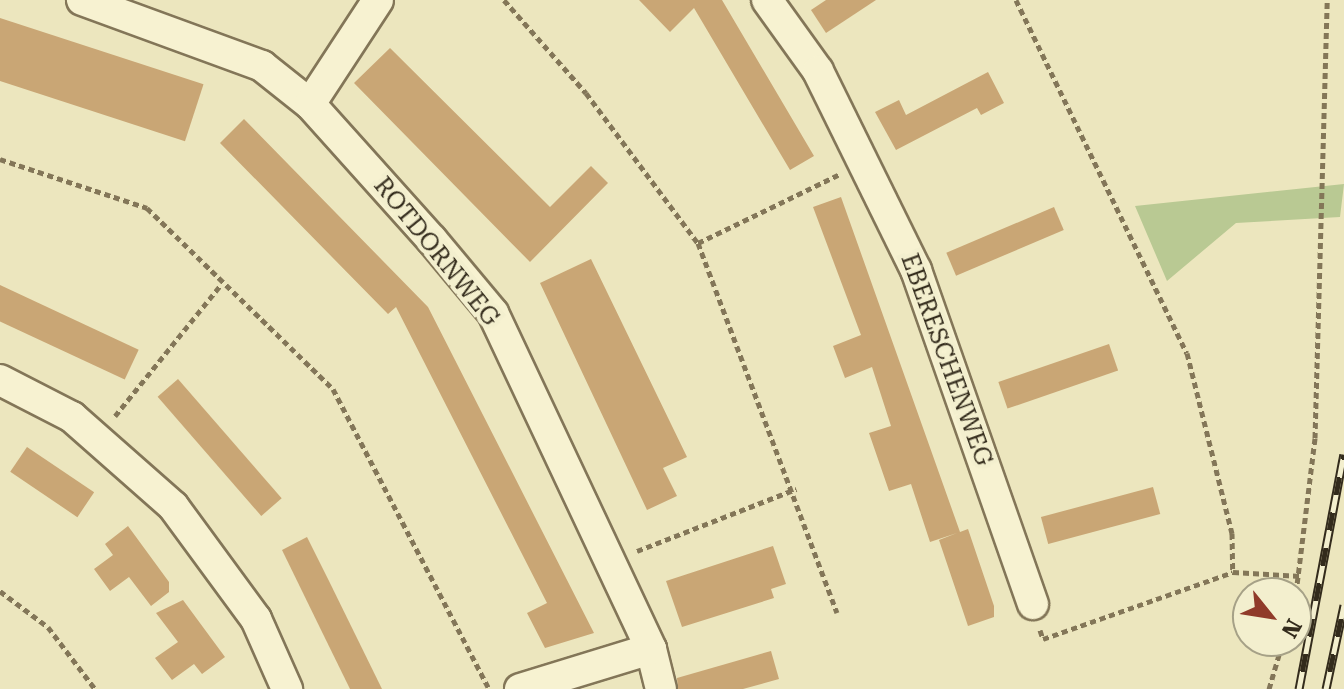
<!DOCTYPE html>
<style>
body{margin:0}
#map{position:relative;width:1344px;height:689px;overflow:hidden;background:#ece6be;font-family:"Roboto Serif",serif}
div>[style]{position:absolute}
.green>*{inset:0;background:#b9c993}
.building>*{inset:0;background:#c9a675;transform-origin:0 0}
.path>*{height:5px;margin-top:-2.5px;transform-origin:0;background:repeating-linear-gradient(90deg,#837658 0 6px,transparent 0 10px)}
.roads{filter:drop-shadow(2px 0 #837658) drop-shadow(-2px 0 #837658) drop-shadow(0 2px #837658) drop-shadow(0 -2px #837658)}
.street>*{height:30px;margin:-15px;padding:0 15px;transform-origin:15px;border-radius:15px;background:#f7f2d1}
.rail>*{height:9px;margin-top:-4.5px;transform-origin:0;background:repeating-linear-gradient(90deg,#f3efce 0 18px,#332b1c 0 36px);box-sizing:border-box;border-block:2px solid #332b1c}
span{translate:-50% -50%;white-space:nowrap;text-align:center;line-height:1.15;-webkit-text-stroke:8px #f3efce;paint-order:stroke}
.street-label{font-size:24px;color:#332b1c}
.north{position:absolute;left:1232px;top:577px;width:80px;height:80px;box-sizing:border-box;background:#f3efce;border:2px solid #a6a187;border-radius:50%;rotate:120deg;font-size:22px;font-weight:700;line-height:32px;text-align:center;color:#332b1c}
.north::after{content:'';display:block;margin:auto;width:28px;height:36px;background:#903b2a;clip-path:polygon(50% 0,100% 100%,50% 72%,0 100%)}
</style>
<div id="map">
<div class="green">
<div style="clip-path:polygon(1344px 184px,1340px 217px,1236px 223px,1167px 281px,1135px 206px)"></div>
</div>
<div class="building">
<div style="clip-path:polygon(639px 0,722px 0,814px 156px,790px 170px,694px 8px,670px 32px)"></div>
<div style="clip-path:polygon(826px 0,876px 0,826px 33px,811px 10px)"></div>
<div style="left:0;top:18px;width:214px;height:60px;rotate:18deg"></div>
<div style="clip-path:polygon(390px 48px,550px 207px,591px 166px,608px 183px,530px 262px,354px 83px)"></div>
<div style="clip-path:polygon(988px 72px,1004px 103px,981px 115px,977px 108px,896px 150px,875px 112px,899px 100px,906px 115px)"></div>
<div style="clip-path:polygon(244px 119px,428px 307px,594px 633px,545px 648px,527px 613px,547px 603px,396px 307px,388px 314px,220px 143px)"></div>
<div style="clip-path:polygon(841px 197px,960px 532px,968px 529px,994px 606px,994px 617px,968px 626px,939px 540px,957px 533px,930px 542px,911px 484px,889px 491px,869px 433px,891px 426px,872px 367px,845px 378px,833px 346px,861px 335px,813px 207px)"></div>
<div style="left:1054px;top:207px;width:25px;height:117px;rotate:67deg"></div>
<div style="clip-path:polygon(591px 259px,687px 457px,663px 468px,677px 496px,647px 510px,540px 283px)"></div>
<div style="left:0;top:285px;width:153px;height:33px;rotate:25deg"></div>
<div style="left:1109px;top:344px;width:28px;height:117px;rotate:71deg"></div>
<div style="left:178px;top:379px;width:158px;height:27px;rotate:49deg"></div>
<div style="left:27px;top:447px;width:81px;height:30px;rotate:34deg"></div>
<div style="left:1153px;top:487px;width:28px;height:116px;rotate:75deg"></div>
<div style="clip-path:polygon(128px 526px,169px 582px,169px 592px,151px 606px,129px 577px,110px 591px,94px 569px,113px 555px,105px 544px)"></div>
<div style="clip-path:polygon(307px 537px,328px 579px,382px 689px,350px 689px,323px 634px,282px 550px)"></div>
<div style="clip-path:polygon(773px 546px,786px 584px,771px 589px,774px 598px,682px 627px,666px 581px)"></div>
<div style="clip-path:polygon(183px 600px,225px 657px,202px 674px,194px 664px,172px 680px,155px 658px,178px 642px,156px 613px)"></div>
<div style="clip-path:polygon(771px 651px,779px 679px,743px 689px,678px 689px,677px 678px)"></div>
</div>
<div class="path">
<div style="left:504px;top:0;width:124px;rotate:48.6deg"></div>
<div style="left:586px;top:93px;width:187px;rotate:53.3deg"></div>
<div style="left:698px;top:243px;width:395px;rotate:69.4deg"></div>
<div style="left:1016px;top:0;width:392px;rotate:64.2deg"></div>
<div style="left:1187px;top:353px;width:186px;rotate:76deg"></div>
<div style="left:1232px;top:533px;width:39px;rotate:89deg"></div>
<div style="left:0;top:159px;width:155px;rotate:18.4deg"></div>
<div style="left:147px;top:208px;width:260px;rotate:44.2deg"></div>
<div style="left:333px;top:389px;width:336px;rotate:62.5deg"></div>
<div style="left:698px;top:243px;width:156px;rotate:-25.9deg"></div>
<div style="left:115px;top:416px;width:167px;rotate:-51.1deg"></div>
<div style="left:637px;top:551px;width:171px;rotate:-21.3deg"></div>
<div style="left:0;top:591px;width:60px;rotate:36.9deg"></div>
<div style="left:48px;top:627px;width:78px;rotate:52.8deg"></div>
<div style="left:1296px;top:593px;width:156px;rotate:-83deg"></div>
<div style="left:1315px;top:438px;width:438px;rotate:-88.4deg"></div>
<div style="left:1040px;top:630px;width:9px;rotate:72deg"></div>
<div style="left:1043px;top:639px;width:201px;rotate:-19.4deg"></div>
<div style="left:1233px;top:572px;width:68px;rotate:3.4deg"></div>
<div style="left:1269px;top:689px;width:50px;rotate:-73.7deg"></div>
</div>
<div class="roads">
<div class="street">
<div style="left:82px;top:0;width:192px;rotate:20.1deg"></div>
<div style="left:262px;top:66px;width:61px;rotate:38.4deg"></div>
<div style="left:310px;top:104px;width:183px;rotate:48.1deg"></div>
<div style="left:432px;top:240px;width:95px;rotate:50.1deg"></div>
<div style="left:493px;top:313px;width:371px;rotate:64.8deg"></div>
<div style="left:651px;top:649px;width:41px;rotate:76deg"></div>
<div style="left:767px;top:0;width:87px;rotate:54.3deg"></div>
<div style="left:818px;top:71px;width:222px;rotate:63.8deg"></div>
<div style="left:916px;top:270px;width:354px;rotate:70.7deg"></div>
<div style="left:310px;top:104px;width:124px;rotate:-56.8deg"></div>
<div style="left:0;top:380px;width:81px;rotate:27.2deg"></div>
<div style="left:72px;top:417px;width:135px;rotate:41.4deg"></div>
<div style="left:173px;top:506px;width:140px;rotate:53.7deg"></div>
<div style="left:256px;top:619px;width:77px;rotate:66.1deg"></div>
<div style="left:520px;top:689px;width:137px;rotate:-17deg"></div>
</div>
</div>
<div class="rail">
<div style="left:1299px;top:689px;width:239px;rotate:-79.2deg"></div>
<div style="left:1326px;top:689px;width:86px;rotate:-77.9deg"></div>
</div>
<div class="street-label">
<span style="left:436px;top:252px;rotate:51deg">ROTDORNWEG</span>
<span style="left:946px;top:360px;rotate:70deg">EBERESCHENWEG</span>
</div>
<div class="north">N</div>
</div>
